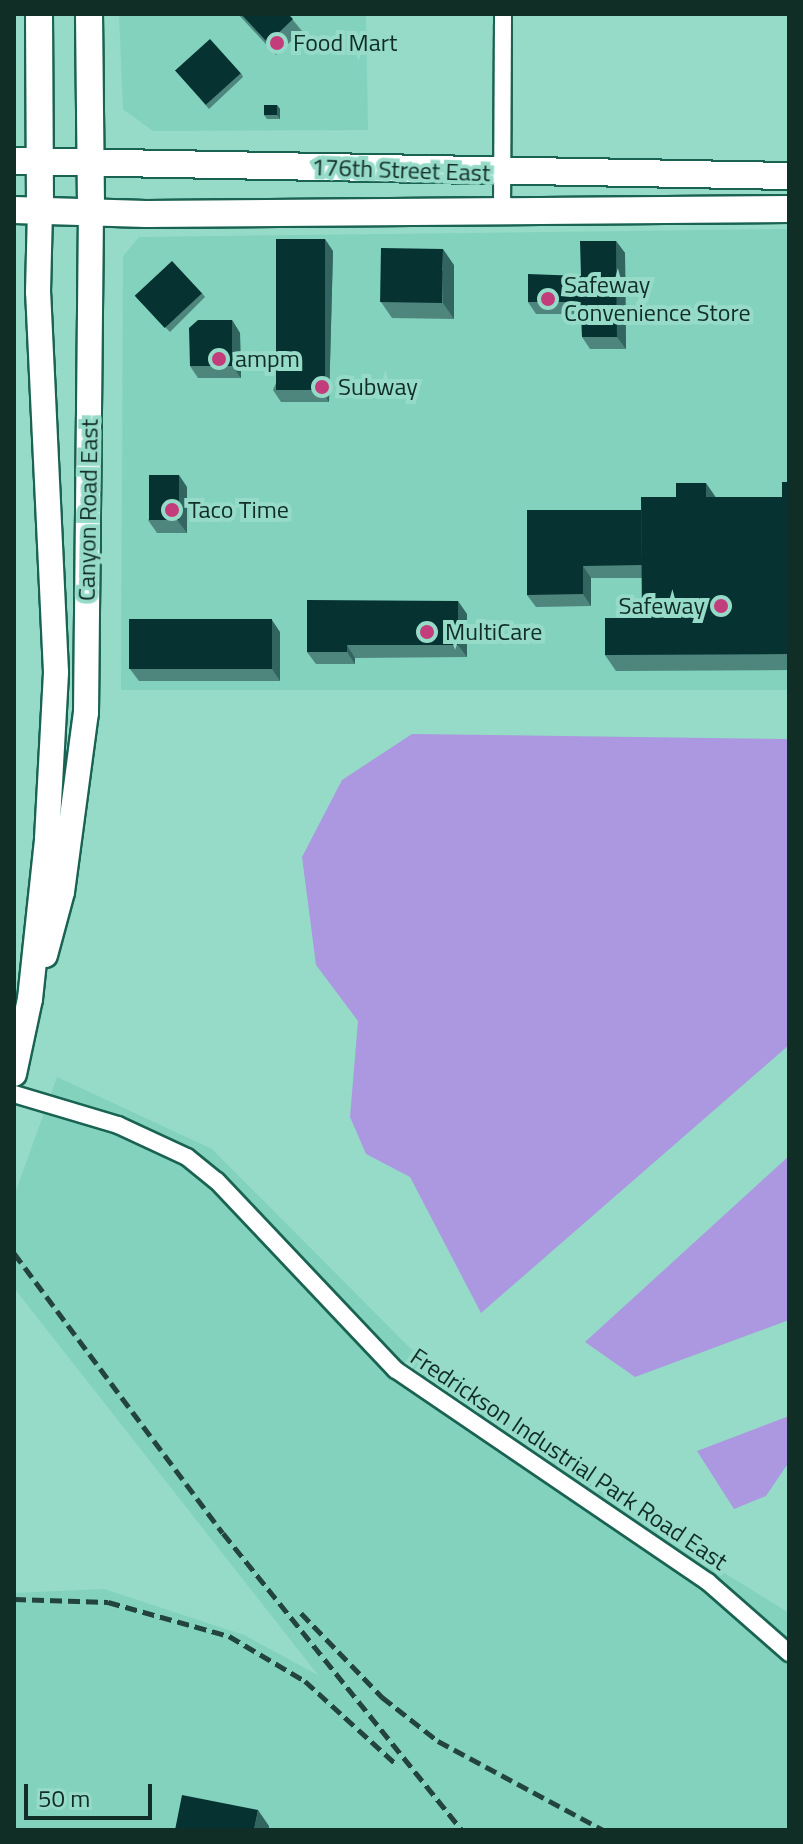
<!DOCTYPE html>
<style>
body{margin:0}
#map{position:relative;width:803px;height:1844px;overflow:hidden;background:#96dbc8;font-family:"Titillium Web",sans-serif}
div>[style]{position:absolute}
.built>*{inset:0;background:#82d2bd}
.green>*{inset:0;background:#ab98e1}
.roads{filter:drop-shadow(2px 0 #1a6353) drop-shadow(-2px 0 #1a6353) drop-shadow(0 2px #1a6353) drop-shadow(0 -2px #1a6353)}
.street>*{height:16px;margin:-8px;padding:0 8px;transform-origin:8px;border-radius:8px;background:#fff}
.secondary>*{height:24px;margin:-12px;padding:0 12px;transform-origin:12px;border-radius:12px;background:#fff}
.primary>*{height:26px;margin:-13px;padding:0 13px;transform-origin:13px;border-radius:13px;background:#fff}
.rail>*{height:5px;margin-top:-2.5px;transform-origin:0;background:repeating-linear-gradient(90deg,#22443c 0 12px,transparent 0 18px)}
.wall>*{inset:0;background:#4e867d}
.shaded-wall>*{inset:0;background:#32655f}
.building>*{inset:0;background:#073232;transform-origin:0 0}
.dots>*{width:22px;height:22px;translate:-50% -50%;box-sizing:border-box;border:4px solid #96dbc8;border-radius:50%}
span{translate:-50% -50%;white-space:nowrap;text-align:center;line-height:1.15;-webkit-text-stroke:8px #96dbc8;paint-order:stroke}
.poi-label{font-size:24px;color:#102d26}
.left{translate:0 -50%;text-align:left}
.right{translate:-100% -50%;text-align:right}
.street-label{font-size:24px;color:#102d26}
.frame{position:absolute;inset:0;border:16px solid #102d26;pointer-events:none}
.scale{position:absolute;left:24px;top:1784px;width:128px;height:36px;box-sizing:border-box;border:4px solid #102d26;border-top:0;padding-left:10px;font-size:24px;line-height:28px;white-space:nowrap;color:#102d26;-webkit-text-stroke:6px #96dbc8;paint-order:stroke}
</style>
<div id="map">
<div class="built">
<div style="clip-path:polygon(119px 14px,366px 14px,368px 130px,153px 131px,123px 109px)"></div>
<div style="clip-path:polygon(789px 229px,789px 690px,121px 690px,123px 256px,139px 237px)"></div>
<div style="clip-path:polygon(57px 1077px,212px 1149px,409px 1347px,645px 1524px,789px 1613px,789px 1830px,14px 1830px,14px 1593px,104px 1589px,244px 1635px,318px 1675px,14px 1288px,14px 1196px)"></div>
</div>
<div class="green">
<div style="clip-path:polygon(412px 734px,789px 739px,789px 1045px,481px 1313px,410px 1177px,366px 1154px,350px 1117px,358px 1021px,316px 965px,302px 857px,342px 780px)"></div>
<div style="clip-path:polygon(789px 1156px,789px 1320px,635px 1377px,585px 1342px)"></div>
<div style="clip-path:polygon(789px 1416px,789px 1462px,766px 1496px,734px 1509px,697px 1451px)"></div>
</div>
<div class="roads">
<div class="street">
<div style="left:502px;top:210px;width:196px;rotate:-89.7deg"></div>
<div style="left:14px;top:1094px;width:109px;rotate:16.6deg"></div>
<div style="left:118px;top:1125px;width:76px;rotate:24.9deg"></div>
<div style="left:187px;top:1157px;width:38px;rotate:39deg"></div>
<div style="left:217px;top:1181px;width:260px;rotate:46.6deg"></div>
<div style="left:396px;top:1370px;width:377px;rotate:34.2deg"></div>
<div style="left:708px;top:1582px;width:108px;rotate:41.2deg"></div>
</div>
<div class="secondary">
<div style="left:45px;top:955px;width:65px;rotate:-74.9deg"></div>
<div style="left:62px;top:892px;width:181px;rotate:-82.4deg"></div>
<div style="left:86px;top:713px;width:500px;rotate:-89.43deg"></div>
<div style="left:14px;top:1074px;width:77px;rotate:-78deg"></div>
<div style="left:30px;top:999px;width:161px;rotate:-83.9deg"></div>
<div style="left:47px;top:839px;width:167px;rotate:-86.9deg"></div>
<div style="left:56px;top:672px;width:380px;rotate:-92.7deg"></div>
<div style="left:38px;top:292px;width:81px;rotate:-88.6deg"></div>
</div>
<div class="primary">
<div style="left:39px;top:14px;width:197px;rotate:89.7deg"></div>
<div style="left:89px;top:14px;width:199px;rotate:89.4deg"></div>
<div style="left:14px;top:161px;width:775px;rotate:1.11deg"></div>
<div style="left:14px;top:210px;width:132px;rotate:1.7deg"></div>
<div style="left:146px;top:214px;width:643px;rotate:-0.45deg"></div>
</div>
</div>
<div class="rail">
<div style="left:14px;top:1253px;width:349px;rotate:53.3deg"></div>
<div style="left:223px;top:1533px;width:381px;rotate:51.2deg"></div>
<div style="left:14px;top:1599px;width:94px;rotate:1.8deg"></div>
<div style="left:108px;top:1602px;width:126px;rotate:15.7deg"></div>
<div style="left:229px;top:1636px;width:88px;rotate:30.6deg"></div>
<div style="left:305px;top:1681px;width:123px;rotate:42.4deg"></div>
<div style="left:301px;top:1613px;width:117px;rotate:46deg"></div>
<div style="left:382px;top:1697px;width:71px;rotate:38.2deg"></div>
<div style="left:438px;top:1741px;width:187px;rotate:28.3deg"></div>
</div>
<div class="wall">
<div style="clip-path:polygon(238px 14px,288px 14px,302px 31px,276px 55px)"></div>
<div style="clip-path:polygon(175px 70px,241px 73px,243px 77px,209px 109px)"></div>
<div style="clip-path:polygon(277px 105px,280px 109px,280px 119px,267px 119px,264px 115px)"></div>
<div style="clip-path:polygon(616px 241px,625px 253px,626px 349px,590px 349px,582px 337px,581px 314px,536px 314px,528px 302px,581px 276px)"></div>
<div style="clip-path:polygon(333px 251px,329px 402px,281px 402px,273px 390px)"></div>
<div style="clip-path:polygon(454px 265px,454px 319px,392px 318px,381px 302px)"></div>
<div style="clip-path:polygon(202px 293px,205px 297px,170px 332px,136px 297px)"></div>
<div style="clip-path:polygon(232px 320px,240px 333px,241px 378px,198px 378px,190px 366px)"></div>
<div style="clip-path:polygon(789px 482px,789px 670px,616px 671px,605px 655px,642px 618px,642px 578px,591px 578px,591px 606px,536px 607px,527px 595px,641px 510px,716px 497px,782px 497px)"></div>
<div style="clip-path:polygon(187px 487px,187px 533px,157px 533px,148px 520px)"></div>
<div style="clip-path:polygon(467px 614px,467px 657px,355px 658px,355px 664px,316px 664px,307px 652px)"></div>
<div style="clip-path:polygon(280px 632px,280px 681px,139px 681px,130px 669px)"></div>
</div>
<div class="shaded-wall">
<div style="clip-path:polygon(277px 105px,280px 109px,280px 119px,277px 115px)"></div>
<div style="clip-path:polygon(325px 239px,333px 251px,329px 402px,321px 389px)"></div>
<div style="clip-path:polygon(616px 241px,625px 253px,626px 349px,617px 337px)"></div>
<div style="clip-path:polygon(443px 249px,454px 265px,454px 319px,443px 303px)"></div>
<div style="clip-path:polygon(232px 320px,240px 333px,241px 378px,232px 366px)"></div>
<div style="clip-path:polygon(179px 475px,187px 487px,187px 533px,178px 521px)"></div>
<div style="clip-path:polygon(706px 483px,717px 499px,706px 497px)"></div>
<div style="clip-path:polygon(583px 566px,591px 578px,591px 606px,583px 594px)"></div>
<div style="clip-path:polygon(458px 601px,467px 614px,467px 657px,458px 645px)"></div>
<div style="clip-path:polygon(272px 620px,280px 632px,280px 681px,272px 669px)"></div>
<div style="clip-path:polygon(347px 645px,355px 658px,355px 664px,347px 652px)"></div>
<div style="clip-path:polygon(258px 1810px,269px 1826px,269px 1830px,254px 1830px)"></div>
</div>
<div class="building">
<div style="clip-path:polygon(241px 14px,288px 14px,293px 19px,268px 43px)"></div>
<div style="left:210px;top:39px;width:46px;height:47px;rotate:48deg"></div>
<div style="left:264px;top:105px;width:13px;height:10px"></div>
<div style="left:276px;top:239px;width:49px;height:151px"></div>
<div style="clip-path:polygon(580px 241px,616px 241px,617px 337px,582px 337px,581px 302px,528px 302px,528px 274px,581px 276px)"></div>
<div style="left:381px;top:248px;width:62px;height:54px;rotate:1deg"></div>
<div style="left:172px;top:261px;width:44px;height:51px;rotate:47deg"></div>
<div style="clip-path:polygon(198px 320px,232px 320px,232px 366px,190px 366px,189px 328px)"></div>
<div style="left:149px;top:475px;width:30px;height:45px"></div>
<div style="clip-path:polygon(782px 482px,789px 482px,789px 654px,605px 655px,605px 618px,642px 618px,641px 497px,676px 497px,676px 483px,706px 483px,706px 497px,782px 497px)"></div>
<div style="clip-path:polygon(527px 510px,641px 510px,642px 565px,583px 566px,583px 594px,527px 595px)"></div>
<div style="clip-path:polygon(307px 600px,458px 601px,458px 645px,347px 645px,347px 652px,307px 652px)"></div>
<div style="left:129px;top:619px;width:143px;height:50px"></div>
<div style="clip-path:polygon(182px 1795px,258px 1810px,254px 1830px,175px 1830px)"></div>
</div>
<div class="dots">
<div style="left:277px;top:43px;background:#c33c7b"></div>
<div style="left:548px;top:299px;background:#c33c7b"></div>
<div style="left:219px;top:359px;background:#c33c7b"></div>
<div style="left:322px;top:387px;background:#c33c7b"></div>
<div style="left:172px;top:510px;background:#c33c7b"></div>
<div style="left:721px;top:606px;background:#c33c7b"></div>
<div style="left:427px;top:632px;background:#c33c7b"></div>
</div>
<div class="poi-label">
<span class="left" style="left:293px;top:43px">Food Mart</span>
<span class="left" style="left:564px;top:299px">Safeway<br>Convenience Store</span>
<span class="left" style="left:235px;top:359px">ampm</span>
<span class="left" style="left:338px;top:387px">Subway</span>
<span class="left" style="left:188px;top:510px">Taco Time</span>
<span class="right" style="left:705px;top:606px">Safeway</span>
<span class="left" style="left:445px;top:632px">MultiCare</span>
</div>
<div class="street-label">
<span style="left:401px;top:170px;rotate:2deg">176th Street East</span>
<span style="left:88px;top:510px;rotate:-89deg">Canyon Road East</span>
<span style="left:569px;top:1459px;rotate:34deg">Fredrickson Industrial Park Road East</span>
</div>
<div class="frame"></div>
<div class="scale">50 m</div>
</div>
